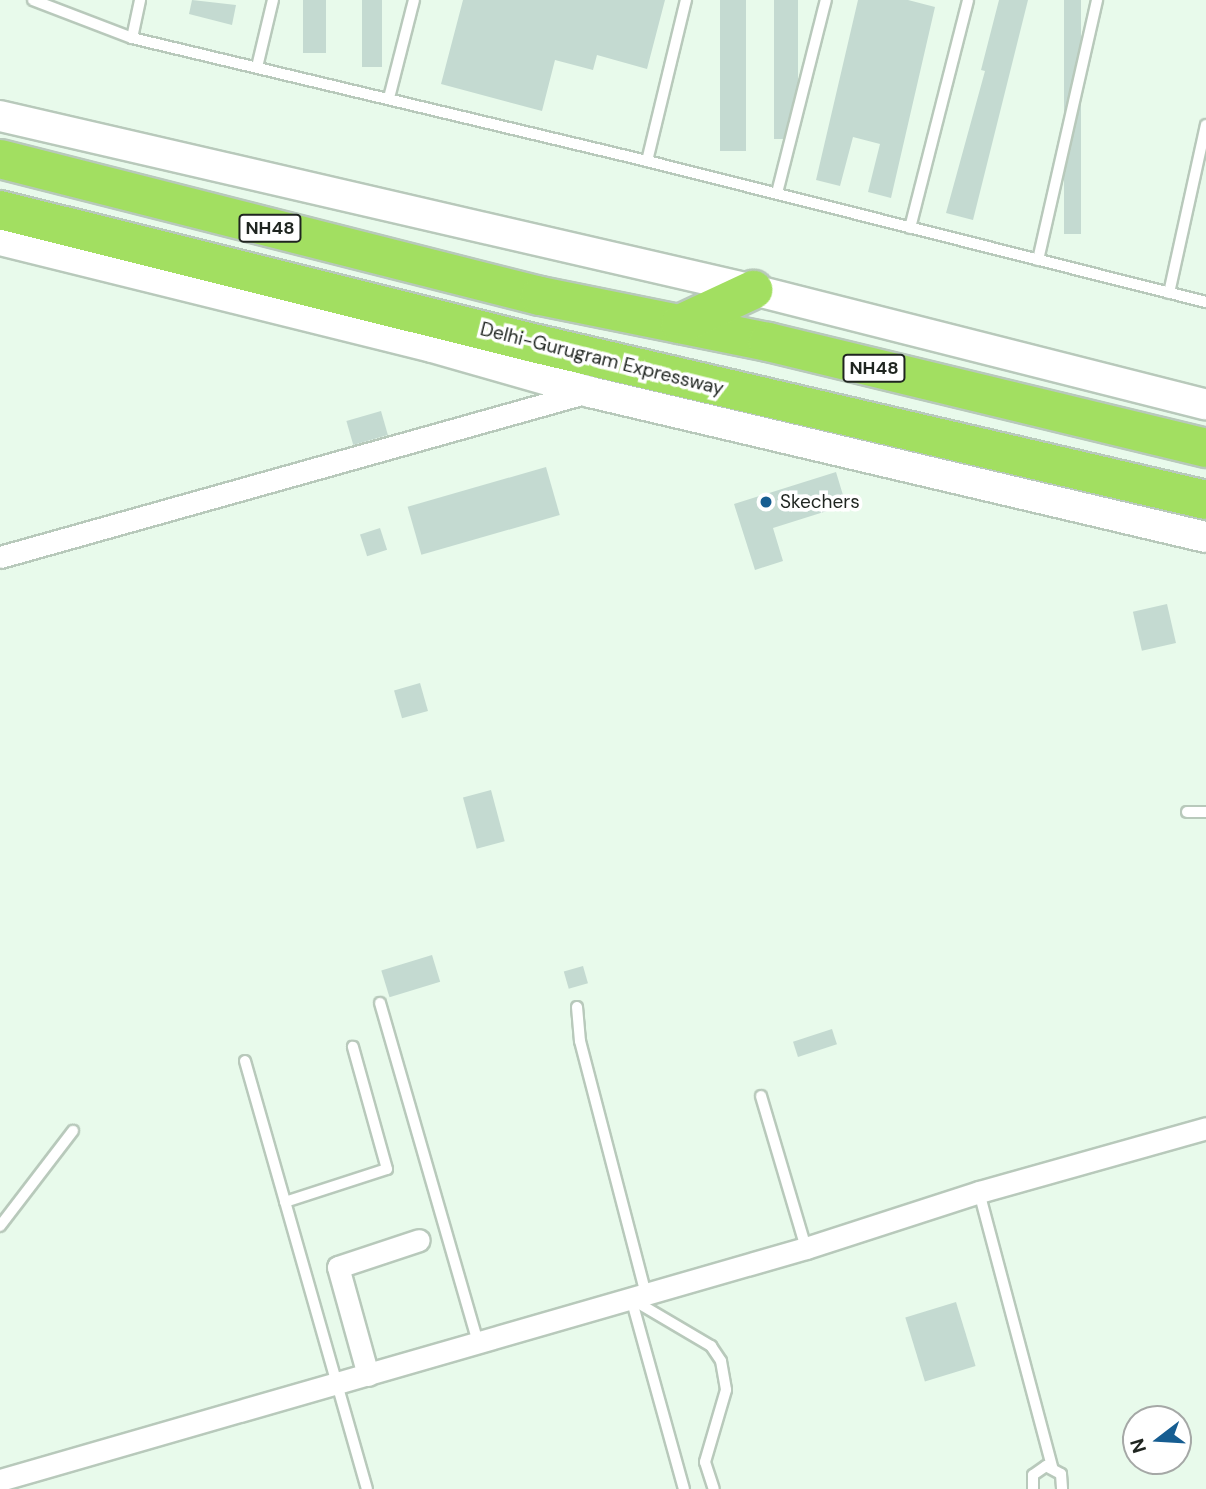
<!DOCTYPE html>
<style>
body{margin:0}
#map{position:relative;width:1206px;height:1489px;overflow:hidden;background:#e8faeb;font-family:"DM Sans",sans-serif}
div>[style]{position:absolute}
.building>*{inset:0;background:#c4dad1;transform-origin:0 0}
.roads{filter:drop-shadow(2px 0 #b8c9bb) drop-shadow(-2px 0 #b8c9bb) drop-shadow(0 2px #b8c9bb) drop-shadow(0 -2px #b8c9bb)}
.service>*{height:10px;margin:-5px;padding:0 5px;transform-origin:5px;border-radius:5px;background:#fff}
.minor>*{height:21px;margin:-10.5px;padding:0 10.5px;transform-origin:10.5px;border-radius:10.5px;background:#fff}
.secondary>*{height:30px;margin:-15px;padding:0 15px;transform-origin:15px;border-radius:15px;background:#fff}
.motorway>*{height:38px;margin:-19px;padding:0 19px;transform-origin:19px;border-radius:19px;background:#a2df61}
.dots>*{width:19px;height:19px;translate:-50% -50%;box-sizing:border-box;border:4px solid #fff;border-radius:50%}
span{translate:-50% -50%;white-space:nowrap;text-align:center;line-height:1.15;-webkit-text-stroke:7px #fff;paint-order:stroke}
.shield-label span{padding:2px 5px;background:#fff;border:2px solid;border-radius:5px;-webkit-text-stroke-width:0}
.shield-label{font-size:18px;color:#1f2520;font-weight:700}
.street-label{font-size:19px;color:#1f2520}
.poi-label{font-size:19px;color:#1f2520}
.left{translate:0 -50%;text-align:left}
.north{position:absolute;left:1122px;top:1405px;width:70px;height:70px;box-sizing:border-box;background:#fff;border:2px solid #a5a8a6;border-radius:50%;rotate:253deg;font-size:19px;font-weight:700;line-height:28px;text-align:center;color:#1f2520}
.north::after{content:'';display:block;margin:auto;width:24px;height:32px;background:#165d91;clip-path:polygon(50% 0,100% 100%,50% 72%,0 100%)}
</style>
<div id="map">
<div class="building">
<div style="clip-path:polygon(192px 0,236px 5px,232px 25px,189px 14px)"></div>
<div style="left:303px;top:0;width:23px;height:53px"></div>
<div style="left:362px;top:0;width:20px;height:67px"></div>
<div style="clip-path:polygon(463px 0,665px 0,647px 69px,597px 55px,593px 70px,555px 60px,542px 111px,441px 84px)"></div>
<div style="left:720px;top:0;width:26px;height:151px"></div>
<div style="left:774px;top:0;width:24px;height:139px"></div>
<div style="clip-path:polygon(858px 0,908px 0,935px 7px,891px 198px,868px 192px,880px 144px,853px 137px,840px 186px,816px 180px)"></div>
<div style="clip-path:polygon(999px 0,1028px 0,973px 220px,946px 213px,985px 71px,981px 70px)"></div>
<div style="left:1064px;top:0;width:17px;height:234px"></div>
<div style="left:381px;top:411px;width:25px;height:36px;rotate:74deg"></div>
<div style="left:546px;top:467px;width:50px;height:144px;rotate:74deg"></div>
<div style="clip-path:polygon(836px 472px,846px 505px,773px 528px,783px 561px,755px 570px,734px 504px)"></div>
<div style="left:380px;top:528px;width:23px;height:21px;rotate:72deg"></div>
<div style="left:1167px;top:604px;width:40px;height:35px;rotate:77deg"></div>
<div style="left:420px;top:683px;width:29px;height:27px;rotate:74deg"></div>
<div style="left:491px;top:790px;width:53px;height:29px;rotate:75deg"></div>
<div style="left:432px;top:955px;width:28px;height:53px;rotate:73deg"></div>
<div style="left:583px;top:966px;width:18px;height:20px;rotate:74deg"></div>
<div style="left:832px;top:1029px;width:16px;height:41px;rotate:72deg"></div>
<div style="left:956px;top:1302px;width:67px;height:53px;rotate:73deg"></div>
</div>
<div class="roads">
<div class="service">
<div style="left:33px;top:0;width:106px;rotate:21deg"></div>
<div style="left:132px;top:38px;width:529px;rotate:13.43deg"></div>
<div style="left:647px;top:161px;width:577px;rotate:14.16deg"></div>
<div style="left:132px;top:38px;width:39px;rotate:-78deg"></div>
<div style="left:257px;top:67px;width:69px;rotate:-76.6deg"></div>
<div style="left:389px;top:98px;width:101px;rotate:-75.7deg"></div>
<div style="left:647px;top:161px;width:166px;rotate:-76.4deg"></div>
<div style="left:777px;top:193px;width:199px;rotate:-75.8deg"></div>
<div style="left:910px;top:228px;width:235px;rotate:-75.7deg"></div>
<div style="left:1038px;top:260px;width:267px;rotate:-77.2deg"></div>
<div style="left:1169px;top:293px;width:172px;rotate:-77.6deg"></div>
<div style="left:1187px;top:812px;width:19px"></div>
<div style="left:380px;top:1003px;width:353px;rotate:73.9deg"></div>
<div style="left:577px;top:1007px;width:34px;rotate:85deg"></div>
<div style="left:580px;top:1041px;width:261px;rotate:75.4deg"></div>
<div style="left:245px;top:1061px;width:445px;rotate:74.1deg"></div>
<div style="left:761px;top:1096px;width:159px;rotate:73.5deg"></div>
<div style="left:979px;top:1192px;width:285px;rotate:75.1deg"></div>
<div style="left:285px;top:1202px;width:107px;rotate:-17.9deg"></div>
<div style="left:387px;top:1169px;width:127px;rotate:-105.6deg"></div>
<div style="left:0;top:1226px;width:120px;rotate:-52.5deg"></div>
<div style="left:631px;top:1298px;width:198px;rotate:74.5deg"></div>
<div style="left:633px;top:1300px;width:91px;rotate:30.5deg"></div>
<div style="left:711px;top:1346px;width:18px;rotate:56deg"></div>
<div style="left:721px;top:1361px;width:29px;rotate:80deg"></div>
<div style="left:726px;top:1390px;width:75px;rotate:106.3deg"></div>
<div style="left:705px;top:1462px;width:28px;rotate:72deg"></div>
<div style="left:1033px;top:1489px;width:14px;rotate:-90deg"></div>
<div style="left:1033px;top:1475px;width:16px;rotate:-35deg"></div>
<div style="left:1046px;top:1466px;width:17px;rotate:28deg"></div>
<div style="left:1061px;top:1474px;width:15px;rotate:86deg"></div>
</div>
<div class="minor">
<div style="left:0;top:557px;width:611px;rotate:-15.67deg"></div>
<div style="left:368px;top:1375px;width:112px;rotate:-105.5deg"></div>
<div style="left:338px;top:1267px;width:85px;rotate:-18.4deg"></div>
<div style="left:0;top:1480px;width:839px;rotate:-16.06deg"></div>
<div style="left:806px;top:1248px;width:182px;rotate:-17.9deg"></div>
<div style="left:979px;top:1192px;width:236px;rotate:-15.7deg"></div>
</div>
<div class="secondary">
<div style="left:0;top:116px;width:773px;rotate:13.01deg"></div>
<div style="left:753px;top:290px;width:467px;rotate:14.2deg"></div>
<div style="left:0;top:240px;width:445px;rotate:13.9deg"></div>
<div style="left:432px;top:347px;width:164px;rotate:15.9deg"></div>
<div style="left:590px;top:392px;width:633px;rotate:13.25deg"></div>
</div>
<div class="motorway">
<div style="left:0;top:159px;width:557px;rotate:14.24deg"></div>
<div style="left:540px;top:296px;width:233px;rotate:11.4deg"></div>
<div style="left:768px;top:342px;width:451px;rotate:13.6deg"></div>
<div style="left:0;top:210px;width:549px;rotate:14.01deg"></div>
<div style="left:533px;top:343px;width:691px;rotate:13.13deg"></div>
<div style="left:680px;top:324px;width:81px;rotate:-25deg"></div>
</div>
</div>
<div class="dots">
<div style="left:766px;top:502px;background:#165d91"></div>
</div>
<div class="shield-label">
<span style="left:270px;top:228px">NH48</span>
<span style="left:874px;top:368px">NH48</span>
</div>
<div class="street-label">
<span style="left:602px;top:359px;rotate:14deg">Delhi-Gurugram Expressway</span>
</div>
<div class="poi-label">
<span class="left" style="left:780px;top:502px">Skechers</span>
</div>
<div class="north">N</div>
</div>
